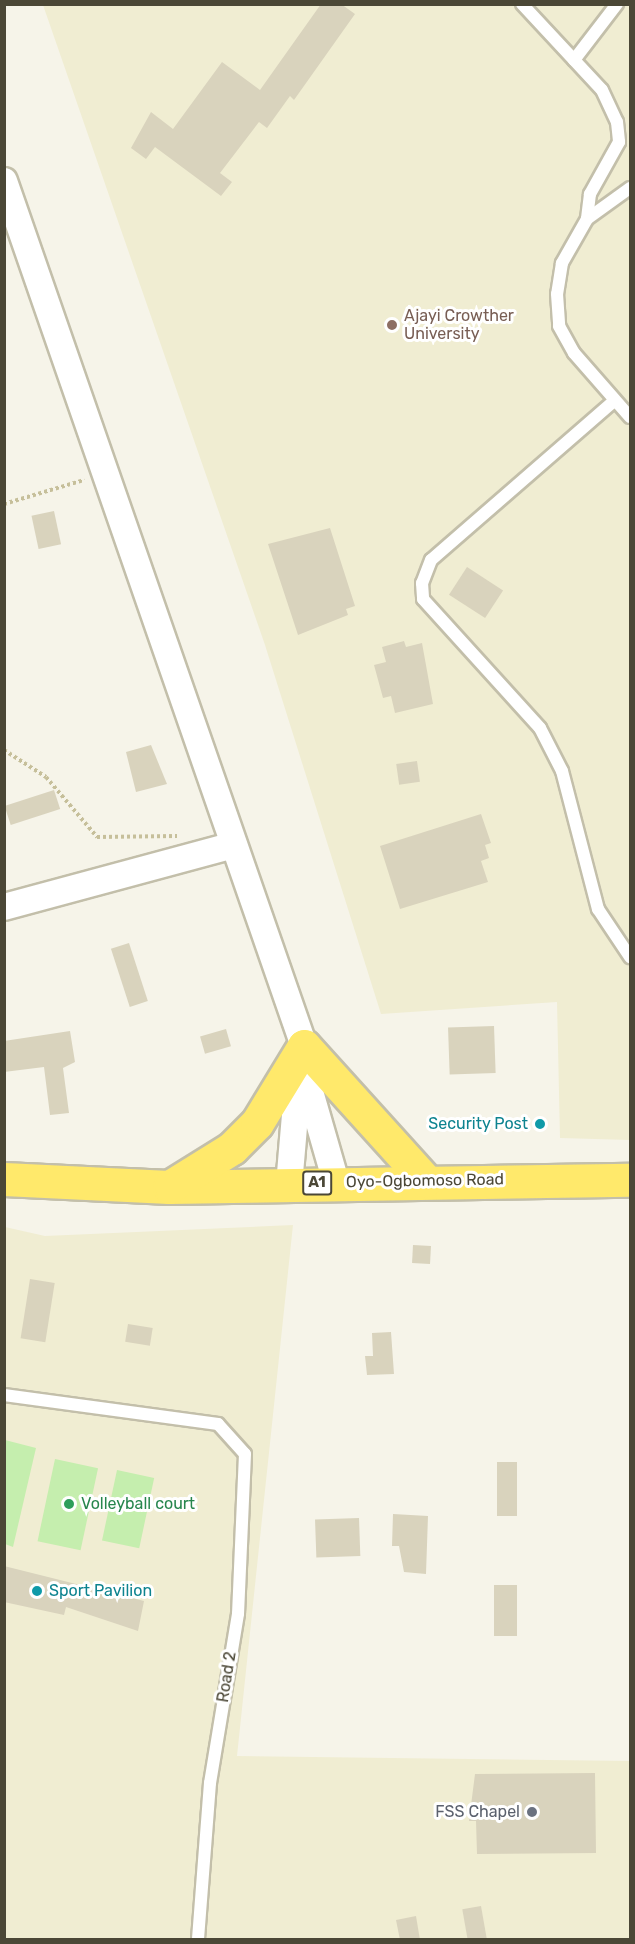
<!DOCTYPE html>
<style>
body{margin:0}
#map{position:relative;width:635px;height:1944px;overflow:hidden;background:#f6f4e9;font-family:Rubik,sans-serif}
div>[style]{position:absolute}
.education>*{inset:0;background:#f0edd2}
.green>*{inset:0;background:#c5eeae;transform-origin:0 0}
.building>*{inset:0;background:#d9d3bd;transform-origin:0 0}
.path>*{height:4px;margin-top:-2px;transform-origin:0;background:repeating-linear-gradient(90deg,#c6bf9a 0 3px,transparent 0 6px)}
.roads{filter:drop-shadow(2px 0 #c3bfaa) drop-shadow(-2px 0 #c3bfaa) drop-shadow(0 2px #c3bfaa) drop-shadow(0 -2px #c3bfaa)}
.lane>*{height:12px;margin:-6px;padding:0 6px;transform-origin:6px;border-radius:6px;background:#fff}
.street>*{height:26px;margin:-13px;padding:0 13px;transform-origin:13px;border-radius:13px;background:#fff}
.highway>*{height:33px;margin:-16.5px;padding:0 16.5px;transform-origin:16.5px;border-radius:16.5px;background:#ffe96b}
.dots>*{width:16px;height:16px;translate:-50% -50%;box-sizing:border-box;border:3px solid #fff;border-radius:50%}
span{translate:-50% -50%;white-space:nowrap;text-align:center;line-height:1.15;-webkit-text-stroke:6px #fff;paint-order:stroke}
.shield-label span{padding:2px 4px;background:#fff;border:2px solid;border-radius:4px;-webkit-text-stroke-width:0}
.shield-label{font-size:15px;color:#4b4736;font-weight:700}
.education-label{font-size:16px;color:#785e54}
.left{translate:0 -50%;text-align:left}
.culture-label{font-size:16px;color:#0d838f}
.right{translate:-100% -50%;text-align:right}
.street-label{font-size:16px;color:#4b4736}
.leisure-label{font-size:16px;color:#27864d}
.worship-label{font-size:16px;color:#5b616d}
.frame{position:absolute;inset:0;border:6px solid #4b4736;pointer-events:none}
</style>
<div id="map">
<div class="education">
<div style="clip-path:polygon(43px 5px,630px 5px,630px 1140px,560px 1138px,557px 1002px,381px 1014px,265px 645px)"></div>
<div style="clip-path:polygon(293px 1225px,237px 1756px,630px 1761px,630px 1939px,5px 1940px,5px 1227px,45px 1236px)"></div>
</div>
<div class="green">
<div style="clip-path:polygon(5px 1440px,36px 1448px,13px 1547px,5px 1544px)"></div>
<div style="left:55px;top:1459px;width:44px;height:84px;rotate:12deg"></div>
<div style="left:117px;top:1470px;width:38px;height:72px;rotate:12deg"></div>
</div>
<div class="building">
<div style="clip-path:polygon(321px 4px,341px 4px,355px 14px,294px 100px,290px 96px,267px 128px,259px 122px,220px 173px,232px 182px,221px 196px,155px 147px,146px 159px,131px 148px,151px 112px,173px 129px,222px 62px,260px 90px)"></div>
<div style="left:54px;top:511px;width:34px;height:23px;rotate:78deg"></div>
<div style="clip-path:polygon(330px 528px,355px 606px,346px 609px,348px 615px,298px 635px,268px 544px)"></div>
<div style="left:467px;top:567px;width:43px;height:33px;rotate:33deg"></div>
<div style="clip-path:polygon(404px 641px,406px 647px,422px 643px,433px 704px,395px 713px,391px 696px,383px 698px,374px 665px,386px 662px,382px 647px)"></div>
<div style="clip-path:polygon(151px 745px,167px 784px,136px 792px,126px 752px)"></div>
<div style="left:417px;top:761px;width:21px;height:21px;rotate:82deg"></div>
<div style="left:54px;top:790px;width:20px;height:52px;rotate:72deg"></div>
<div style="clip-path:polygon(481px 814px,491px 843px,485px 845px,489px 858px,481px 861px,488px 882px,400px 909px,380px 846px)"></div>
<div style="left:129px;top:943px;width:61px;height:19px;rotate:72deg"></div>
<div style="left:494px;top:1026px;width:47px;height:46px;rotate:88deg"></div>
<div style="left:226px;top:1029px;width:18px;height:27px;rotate:74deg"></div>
<div style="clip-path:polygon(70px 1031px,75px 1062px,63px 1068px,69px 1113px,50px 1115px,44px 1067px,4px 1072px,4px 1041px)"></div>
<div style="left:413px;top:1245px;width:18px;height:18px;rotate:3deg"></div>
<div style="left:30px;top:1279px;width:25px;height:60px;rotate:9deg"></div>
<div style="left:128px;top:1324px;width:25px;height:18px;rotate:9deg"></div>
<div style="clip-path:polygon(391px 1332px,394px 1374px,367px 1375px,365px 1356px,373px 1356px,372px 1333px)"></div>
<div style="left:497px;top:1462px;width:20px;height:54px"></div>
<div style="clip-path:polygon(393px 1514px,428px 1516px,426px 1574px,404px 1572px,399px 1546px,392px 1546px)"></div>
<div style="left:359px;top:1518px;width:38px;height:44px;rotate:88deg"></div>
<div style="clip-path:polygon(4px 1566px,144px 1601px,138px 1631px,66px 1607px,64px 1615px,4px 1602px)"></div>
<div style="left:494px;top:1585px;width:23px;height:51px"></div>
<div style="clip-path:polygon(595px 1773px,596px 1853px,477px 1854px,476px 1821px,469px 1821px,475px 1774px)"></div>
<div style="left:481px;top:1906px;width:35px;height:19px;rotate:80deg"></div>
<div style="clip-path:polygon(416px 1916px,420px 1940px,400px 1940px,396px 1920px)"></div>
</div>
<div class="path">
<div style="left:4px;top:504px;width:84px;rotate:-16.7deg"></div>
<div style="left:4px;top:750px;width:50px;rotate:32.7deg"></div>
<div style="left:46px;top:777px;width:79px;rotate:49.6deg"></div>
<div style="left:97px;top:837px;width:80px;rotate:-0.7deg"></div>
</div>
<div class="roads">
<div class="lane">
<div style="left:522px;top:4px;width:117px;rotate:47.1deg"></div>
<div style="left:602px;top:90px;width:35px;rotate:65deg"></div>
<div style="left:617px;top:122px;width:20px;rotate:84deg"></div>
<div style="left:619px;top:142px;width:60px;rotate:119.1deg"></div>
<div style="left:590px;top:194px;width:25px;rotate:97deg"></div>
<div style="left:587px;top:219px;width:51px;rotate:119.6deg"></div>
<div style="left:562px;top:263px;width:31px;rotate:99deg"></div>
<div style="left:557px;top:294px;width:32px;rotate:86deg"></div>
<div style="left:559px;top:326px;width:31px;rotate:61deg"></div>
<div style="left:574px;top:353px;width:85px;rotate:48.8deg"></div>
<div style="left:574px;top:60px;width:71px;rotate:-52.5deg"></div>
<div style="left:587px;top:219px;width:53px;rotate:-35.8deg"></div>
<div style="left:614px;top:401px;width:242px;rotate:139deg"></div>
<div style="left:431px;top:560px;width:25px;rotate:111deg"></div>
<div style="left:422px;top:583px;width:16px;rotate:86deg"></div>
<div style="left:423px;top:599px;width:174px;rotate:47.8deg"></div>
<div style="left:540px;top:728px;width:48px;rotate:62.9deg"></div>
<div style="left:562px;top:771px;width:143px;rotate:75.4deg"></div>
<div style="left:598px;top:909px;width:58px;rotate:56.3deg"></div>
<div style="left:4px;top:1395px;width:216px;rotate:7.7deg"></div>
<div style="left:218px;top:1424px;width:40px;rotate:48deg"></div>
<div style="left:245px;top:1454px;width:160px;rotate:92.5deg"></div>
<div style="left:238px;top:1614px;width:171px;rotate:99.4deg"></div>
<div style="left:210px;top:1783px;width:157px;rotate:94.4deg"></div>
</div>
<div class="street">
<div style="left:4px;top:181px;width:916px;rotate:70.87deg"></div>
<div style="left:304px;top:1046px;width:35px;rotate:85deg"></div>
<div style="left:307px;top:1081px;width:105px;rotate:74deg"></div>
<div style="left:4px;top:907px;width:238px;rotate:-15.1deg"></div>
<div style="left:289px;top:1185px;width:81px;rotate:-85.1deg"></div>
<div style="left:296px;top:1104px;width:25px;rotate:-64deg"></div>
</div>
<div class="highway">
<div style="left:4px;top:1179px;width:165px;rotate:2.8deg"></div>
<div style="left:169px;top:1187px;width:461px;rotate:-0.9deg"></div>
<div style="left:171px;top:1186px;width:72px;rotate:-31.9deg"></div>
<div style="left:232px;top:1148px;width:35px;rotate:-45deg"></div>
<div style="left:257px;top:1123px;width:90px;rotate:-58.6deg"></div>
<div style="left:304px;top:1046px;width:181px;rotate:47.9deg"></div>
</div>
</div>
<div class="dots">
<div style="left:392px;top:325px;background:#8d6e63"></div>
<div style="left:540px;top:1124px;background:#0f9aa8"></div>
<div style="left:69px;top:1504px;background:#2e9e5b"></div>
<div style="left:37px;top:1591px;background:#0f9aa8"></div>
<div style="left:532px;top:1812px;background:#6b7280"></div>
</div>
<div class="shield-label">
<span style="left:317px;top:1183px">A1</span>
</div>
<div class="education-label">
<span class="left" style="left:404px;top:325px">Ajayi Crowther<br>University</span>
</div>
<div class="culture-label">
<span class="right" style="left:528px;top:1124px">Security Post</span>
<span class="left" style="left:49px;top:1591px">Sport Pavilion</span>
</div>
<div class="street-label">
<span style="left:425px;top:1181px;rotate:-1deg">Oyo-Ogbomoso Road</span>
<span style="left:227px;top:1677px;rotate:-81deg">Road 2</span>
</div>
<div class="leisure-label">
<span class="left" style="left:81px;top:1504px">Volleyball court</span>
</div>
<div class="worship-label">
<span class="right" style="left:520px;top:1812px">FSS Chapel</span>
</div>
<div class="frame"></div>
</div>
